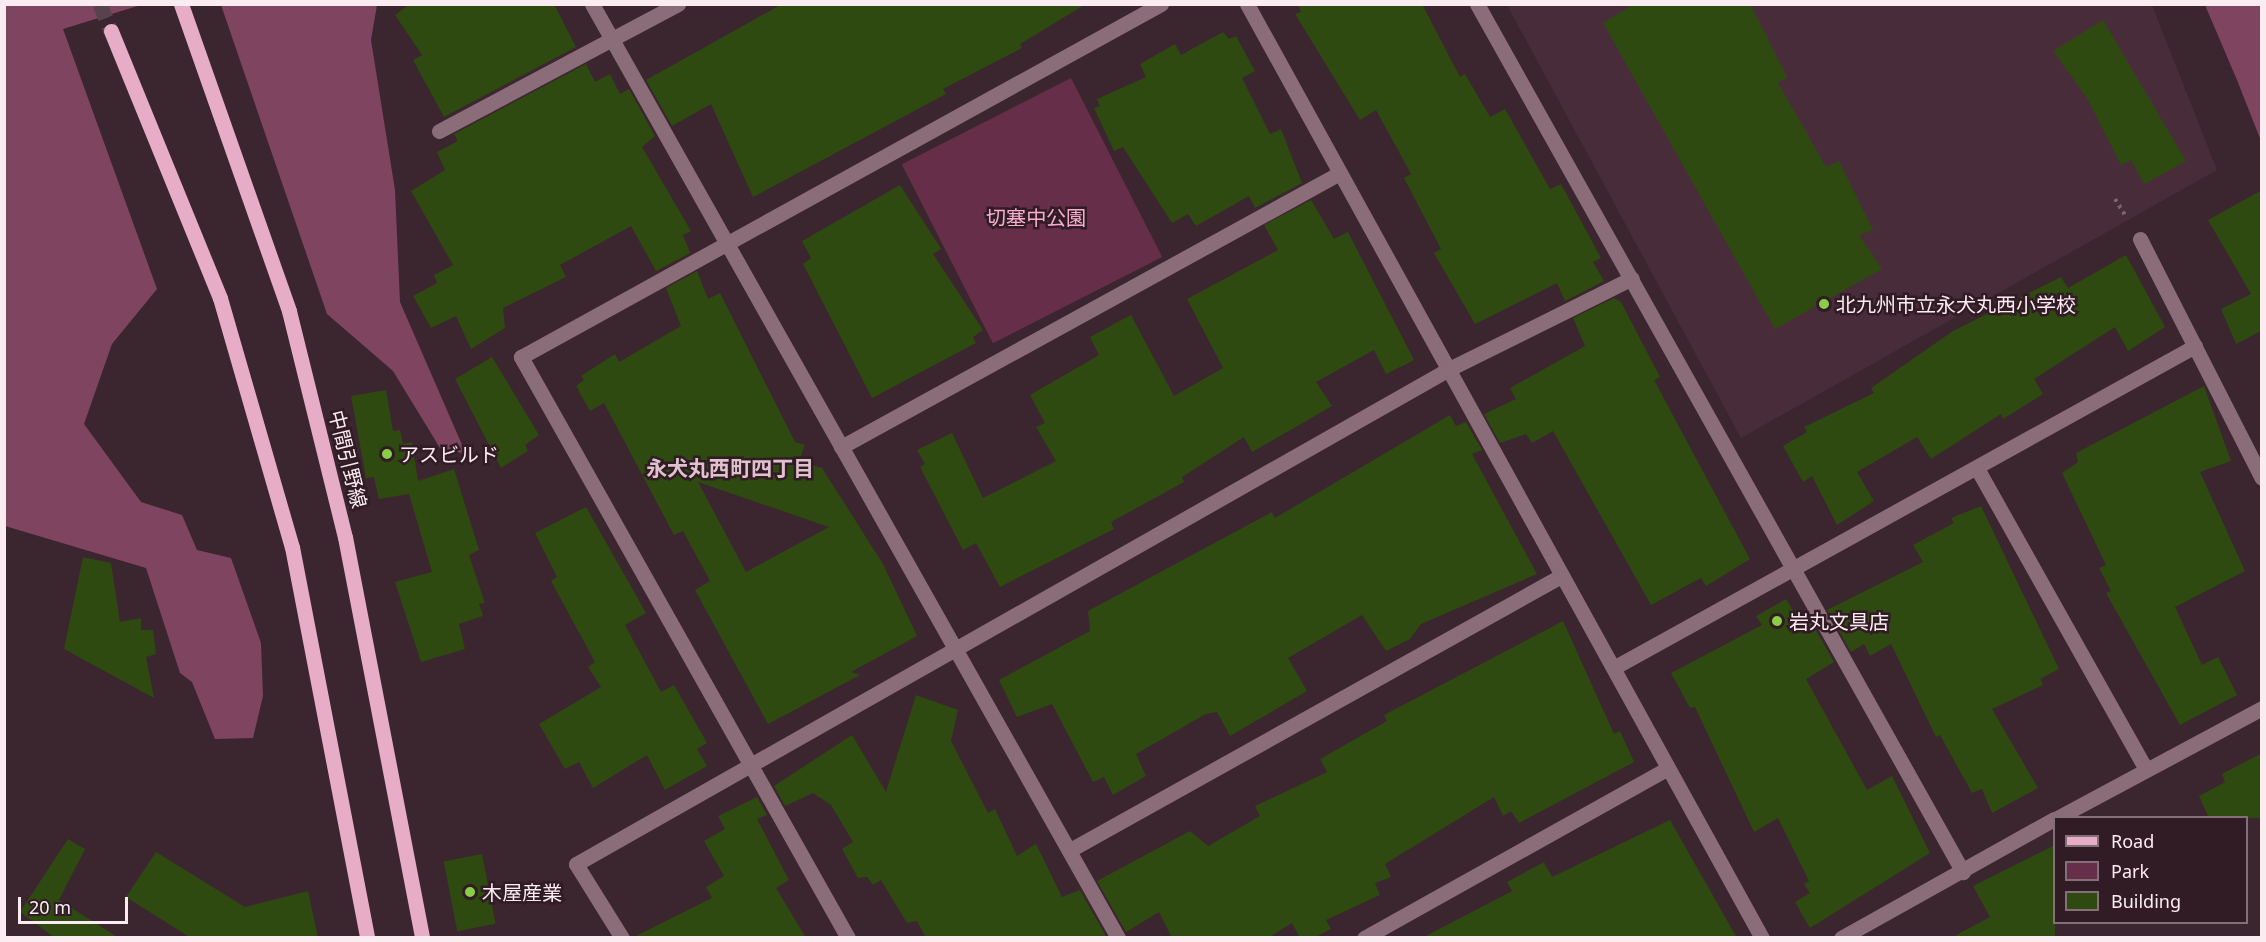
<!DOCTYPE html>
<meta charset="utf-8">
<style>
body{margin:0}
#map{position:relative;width:2266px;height:942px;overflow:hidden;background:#3b252f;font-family:"Noto Sans","Noto Sans JP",sans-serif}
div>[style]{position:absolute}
.built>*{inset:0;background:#492c39}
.green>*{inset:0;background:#662e49;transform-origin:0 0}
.forest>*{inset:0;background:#7f4460}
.building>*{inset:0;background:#2e4a11;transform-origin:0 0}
.major-tunnel>*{height:15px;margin-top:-7.5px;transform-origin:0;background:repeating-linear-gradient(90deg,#58434c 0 15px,transparent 0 23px)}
.path>*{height:4px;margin-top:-2px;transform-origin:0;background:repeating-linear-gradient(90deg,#7a666f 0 3px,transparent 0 7.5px)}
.minor>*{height:15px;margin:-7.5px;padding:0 7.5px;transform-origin:7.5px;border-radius:7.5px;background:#8a6d79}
.major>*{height:15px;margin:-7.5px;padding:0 7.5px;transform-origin:7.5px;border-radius:7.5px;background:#e7acc6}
.dots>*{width:16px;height:16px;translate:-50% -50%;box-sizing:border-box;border:3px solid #311c25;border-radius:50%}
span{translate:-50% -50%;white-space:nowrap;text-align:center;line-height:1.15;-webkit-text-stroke:5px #311c25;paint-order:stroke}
.park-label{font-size:20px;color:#f8aecf}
.poi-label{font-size:20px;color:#fbecf2}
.left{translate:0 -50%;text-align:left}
.street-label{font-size:20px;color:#fbecf2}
.neighbourhood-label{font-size:21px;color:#dfc2ce;font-weight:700}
.frame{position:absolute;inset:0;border:6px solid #fbecf2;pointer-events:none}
.legend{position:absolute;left:2053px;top:816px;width:195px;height:108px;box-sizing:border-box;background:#311c25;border:2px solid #826f77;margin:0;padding:8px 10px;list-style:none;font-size:18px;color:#fbecf2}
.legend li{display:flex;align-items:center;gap:12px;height:30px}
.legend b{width:30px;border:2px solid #826f77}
.scale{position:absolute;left:18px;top:897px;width:110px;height:27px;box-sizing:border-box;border:3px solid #fbecf2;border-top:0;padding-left:8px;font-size:18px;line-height:21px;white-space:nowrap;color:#fbecf2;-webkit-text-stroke:4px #311c25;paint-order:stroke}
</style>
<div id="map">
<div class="built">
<div style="clip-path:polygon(1507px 5px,2152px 5px,2217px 170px,1741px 438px)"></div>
</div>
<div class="green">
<div style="left:1071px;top:78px;width:201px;height:190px;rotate:63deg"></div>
</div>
<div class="forest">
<div style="clip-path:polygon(5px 4px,141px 5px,63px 29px,157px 289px,112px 344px,84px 424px,141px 502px,182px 515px,197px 550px,231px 558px,261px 643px,263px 696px,253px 738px,215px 739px,192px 682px,180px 673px,146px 568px,5px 526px)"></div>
<div style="clip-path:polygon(221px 5px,377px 5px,371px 40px,395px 190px,400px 302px,466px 454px,440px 448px,393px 371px,327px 314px)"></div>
<div style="clip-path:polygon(2205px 5px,2261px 5px,2261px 141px,2237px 80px)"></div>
</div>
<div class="building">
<div style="clip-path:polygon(410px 4px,554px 4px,576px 47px,444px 117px,413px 60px,422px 55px,395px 15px)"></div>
<div style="clip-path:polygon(782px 4px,1086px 4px,1020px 44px,1022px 48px,943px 89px,946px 94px,753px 197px,711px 104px,672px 126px,646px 80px)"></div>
<div style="clip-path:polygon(1298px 4px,1422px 4px,1460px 77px,1465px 74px,1490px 117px,1505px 109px,1550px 189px,1561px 184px,1601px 258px,1593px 262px,1604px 281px,1565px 301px,1557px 283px,1475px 324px,1434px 253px,1441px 249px,1404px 178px,1411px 174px,1376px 110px,1360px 120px,1295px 14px,1301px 12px)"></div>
<div style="clip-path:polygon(1634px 4px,1750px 4px,1787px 77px,1778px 83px,1826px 167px,1839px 161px,1873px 230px,1859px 235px,1882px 269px,1775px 329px,1603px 23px)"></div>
<div style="clip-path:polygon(2103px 20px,2186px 161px,2144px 184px,2131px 160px,2121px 165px,2087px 98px,2053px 51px)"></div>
<div style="clip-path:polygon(1223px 32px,1229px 39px,1236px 36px,1255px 71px,1242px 78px,1270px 134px,1281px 129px,1302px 183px,1255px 208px,1249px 196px,1196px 226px,1188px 214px,1172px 223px,1123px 147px,1114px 151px,1094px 108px,1100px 106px,1097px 99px,1146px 77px,1140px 64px,1175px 44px,1181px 55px)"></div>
<div style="clip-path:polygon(586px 64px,595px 82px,610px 74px,620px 94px,629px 89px,655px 136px,642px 147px,691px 231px,683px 235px,690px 253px,656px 271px,631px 226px,560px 265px,566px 277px,503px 308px,505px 328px,471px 349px,456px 316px,431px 328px,413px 296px,437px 283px,434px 275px,453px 265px,411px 191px,445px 170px,437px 152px,458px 141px,454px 134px)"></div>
<div style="clip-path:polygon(900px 185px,941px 249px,933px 254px,983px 330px,973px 337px,976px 343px,872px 398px,803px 264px,811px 258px,802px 241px)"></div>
<div style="clip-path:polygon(2262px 190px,2261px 331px,2236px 344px,2221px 309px,2251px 294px,2208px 220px)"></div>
<div style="clip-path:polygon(1311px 200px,1334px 239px,1348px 232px,1414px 360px,1386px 374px,1374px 350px,1316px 382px,1332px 406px,1252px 452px,1244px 437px,1182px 477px,1184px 482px,1111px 522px,1114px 529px,1000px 587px,976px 543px,963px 550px,920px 467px,925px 464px,917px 450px,952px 433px,983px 498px,1056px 461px,1036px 427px,1045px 423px,1030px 395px,1099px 355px,1090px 337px,1131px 315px,1174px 396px,1223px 368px,1187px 299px,1278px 250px,1264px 225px)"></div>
<div style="clip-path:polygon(2126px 255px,2165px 327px,2128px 351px,2115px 327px,2034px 379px,2043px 394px,2003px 419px,2001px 414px,1931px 459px,1917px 437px,1857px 472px,1874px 501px,1837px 525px,1812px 476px,1803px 482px,1783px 446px,1807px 432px,1804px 427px,1874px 393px,1871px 388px,1953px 331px,2061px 277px,2068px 288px)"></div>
<div style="clip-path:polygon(evenodd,697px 271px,708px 299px,720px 293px,795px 442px,805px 445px,799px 461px,822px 468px,883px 564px,917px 636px,851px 672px,860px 675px,768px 724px,695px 590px,710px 581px,683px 531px,674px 535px,604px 403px,590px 411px,576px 386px,584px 380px,581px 376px,615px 354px,619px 362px,681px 326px,666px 288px,697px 271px,698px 482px,829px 527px,746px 572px,698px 482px)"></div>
<div style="clip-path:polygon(1614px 298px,1621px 302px,1660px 377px,1654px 380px,1750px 559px,1706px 586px,1701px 578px,1651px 605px,1553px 431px,1532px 443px,1526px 434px,1500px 443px,1484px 414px,1516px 399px,1510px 388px,1585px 346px,1573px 318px)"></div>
<div style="clip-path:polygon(492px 357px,539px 435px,525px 445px,528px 451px,501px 468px,455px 379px)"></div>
<div style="clip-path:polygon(2204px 386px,2231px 461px,2200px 472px,2245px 571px,2175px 607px,2202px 665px,2218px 657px,2237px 695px,2180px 725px,2106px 593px,2111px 591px,2099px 568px,2106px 565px,2062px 473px,2078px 462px,2076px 453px)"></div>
<div style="clip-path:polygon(386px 390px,393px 431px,400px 430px,403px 444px,412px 442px,418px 481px,454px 469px,479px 550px,469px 555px,485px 603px,479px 604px,483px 616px,459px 624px,465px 649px,421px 662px,395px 582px,432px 572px,409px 494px,379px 499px,374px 477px,366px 478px,351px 396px)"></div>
<div style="clip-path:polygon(1450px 415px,1456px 426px,1466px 422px,1482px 450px,1472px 454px,1537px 574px,1421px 624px,1410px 639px,1386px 651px,1362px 615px,1288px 658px,1307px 691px,1230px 736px,1217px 712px,1206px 714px,1136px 754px,1146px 776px,1113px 795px,1104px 777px,1093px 782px,1052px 704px,1017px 717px,999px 680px,1090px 631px,1088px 611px,1272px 512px,1275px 518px)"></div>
<div style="clip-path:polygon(1981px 506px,2059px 669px,2040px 679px,2043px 685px,1992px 709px,2038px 788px,1992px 813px,1982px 789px,1972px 793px,1940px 735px,1936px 737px,1891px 644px,1870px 656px,1864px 644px,1851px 652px,1827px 610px,1923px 562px,1913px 545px,1954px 523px,1951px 518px)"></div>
<div style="clip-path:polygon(586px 507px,646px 613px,625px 625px,661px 692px,674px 685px,707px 743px,697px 749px,707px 766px,665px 790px,647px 755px,593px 788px,579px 762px,565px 769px,539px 724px,601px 687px,588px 667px,595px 662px,551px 581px,557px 577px,535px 533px)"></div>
<div style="clip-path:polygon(83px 557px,111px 563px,120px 622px,141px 618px,141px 630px,153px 630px,156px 654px,146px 657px,154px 698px,64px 649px)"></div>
<div style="clip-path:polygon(1786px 599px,1800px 622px,1809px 618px,1834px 662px,1806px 679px,1867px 790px,1892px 776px,1930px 853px,1810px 928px,1795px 902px,1810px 893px,1804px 884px,1809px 881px,1778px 818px,1754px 832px,1695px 707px,1690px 708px,1671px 673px,1762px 625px,1756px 616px)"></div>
<div style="clip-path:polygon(1563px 621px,1614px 734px,1620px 731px,1634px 762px,1519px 823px,1511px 811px,1503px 816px,1494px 797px,1385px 864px,1391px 877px,1375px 883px,1380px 895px,1326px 920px,1331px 929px,1314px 938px,1300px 938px,1292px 923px,1268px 938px,1172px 938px,1159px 912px,1126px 932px,1097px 881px,1190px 831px,1208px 846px,1260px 816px,1255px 806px,1327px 772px,1320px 759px,1387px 721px,1384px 715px)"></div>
<div style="clip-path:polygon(916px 695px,958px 710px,951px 741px,988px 813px,995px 809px,1017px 856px,1036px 844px,1062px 897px,1080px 890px,1107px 938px,926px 938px,917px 921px,907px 923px,881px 880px,873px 885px,867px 877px,858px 878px,842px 849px,853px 842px,831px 805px,813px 793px,785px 806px,774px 786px,852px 735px,886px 792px)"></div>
<div style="clip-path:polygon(2262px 753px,2262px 818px,2209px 818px,2199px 796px,2225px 782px,2222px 774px)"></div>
<div style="clip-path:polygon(757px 797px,767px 815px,757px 819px,789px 880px,776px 888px,806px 938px,632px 938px,712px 898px,706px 887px,724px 876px,704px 841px,725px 829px,718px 816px)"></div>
<div style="clip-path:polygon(1670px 820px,1737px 938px,1422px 938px,1512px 891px,1507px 882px,1544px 862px,1552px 877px)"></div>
<div style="clip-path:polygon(68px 839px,85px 849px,59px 900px,119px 938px,55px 938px,20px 912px)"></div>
<div style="clip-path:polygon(2055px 845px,2055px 938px,1951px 938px,1990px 917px,1973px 886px)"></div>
<div style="clip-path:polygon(156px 852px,245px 907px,308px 891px,318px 938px,191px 938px,126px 897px)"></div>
<div style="left:482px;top:854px;width:71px;height:39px;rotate:79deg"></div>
</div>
<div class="major-tunnel">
<div style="left:100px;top:4px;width:29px;rotate:68deg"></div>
</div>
<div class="path">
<div style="left:2115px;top:199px;width:22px;rotate:58deg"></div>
</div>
<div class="minor">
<div style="left:592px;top:4px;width:1072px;rotate:60.61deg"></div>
<div style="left:1247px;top:4px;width:1067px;rotate:61.13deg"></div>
<div style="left:1477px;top:4px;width:995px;rotate:60.76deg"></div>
<div style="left:439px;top:131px;width:271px;rotate:-28deg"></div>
<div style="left:2140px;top:239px;width:268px;rotate:63deg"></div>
<div style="left:841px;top:447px;width:567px;rotate:-28.78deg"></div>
<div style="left:1978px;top:470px;width:341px;rotate:60.7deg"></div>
<div style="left:1615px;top:667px;width:663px;rotate:-28.96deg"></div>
<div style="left:2057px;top:818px;width:233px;rotate:-28.2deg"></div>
<div style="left:1070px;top:850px;width:562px;rotate:-29.16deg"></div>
<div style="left:622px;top:938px;width:87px;rotate:-121.9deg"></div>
<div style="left:576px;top:864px;width:1004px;rotate:-29.55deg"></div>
<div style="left:1449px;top:369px;width:204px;rotate:-26.4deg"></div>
<div style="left:848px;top:938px;width:667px;rotate:-119.37deg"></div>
<div style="left:521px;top:357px;width:731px;rotate:-28.88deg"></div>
<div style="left:1364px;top:938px;width:347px;rotate:-29.2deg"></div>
<div style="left:1841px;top:938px;width:244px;rotate:-29.2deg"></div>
</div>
<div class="major">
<div style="left:181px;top:4px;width:325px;rotate:70.6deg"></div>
<div style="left:289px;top:311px;width:233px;rotate:76.1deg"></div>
<div style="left:345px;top:537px;width:408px;rotate:79.1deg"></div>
<div style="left:111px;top:31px;width:288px;rotate:67.8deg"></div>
<div style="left:220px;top:298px;width:259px;rotate:73.9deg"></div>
<div style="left:292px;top:547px;width:398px;rotate:79.1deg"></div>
</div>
<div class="dots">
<div style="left:1824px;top:304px;background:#8ace48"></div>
<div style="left:387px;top:454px;background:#8ace48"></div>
<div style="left:1777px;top:621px;background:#8ace48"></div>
<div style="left:470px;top:892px;background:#8ace48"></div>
</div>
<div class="park-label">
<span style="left:1036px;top:217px">切塞中公園</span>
</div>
<div class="poi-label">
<span class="left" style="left:1836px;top:304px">北九州市立永犬丸西小学校</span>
<span class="left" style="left:399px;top:454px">アスビルド</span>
<span class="left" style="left:1789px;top:621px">岩丸文具店</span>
<span class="left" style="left:482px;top:892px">木屋産業</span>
</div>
<div class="street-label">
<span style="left:348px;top:459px;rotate:76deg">中間引野線</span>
</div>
<div class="neighbourhood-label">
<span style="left:730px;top:468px">永犬丸西町四丁目</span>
</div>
<div class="frame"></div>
<ul class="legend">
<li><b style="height:8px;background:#e7acc6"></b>Road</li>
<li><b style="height:16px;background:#662e49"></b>Park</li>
<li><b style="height:16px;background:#2e4a11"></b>Building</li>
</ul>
<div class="scale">20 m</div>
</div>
